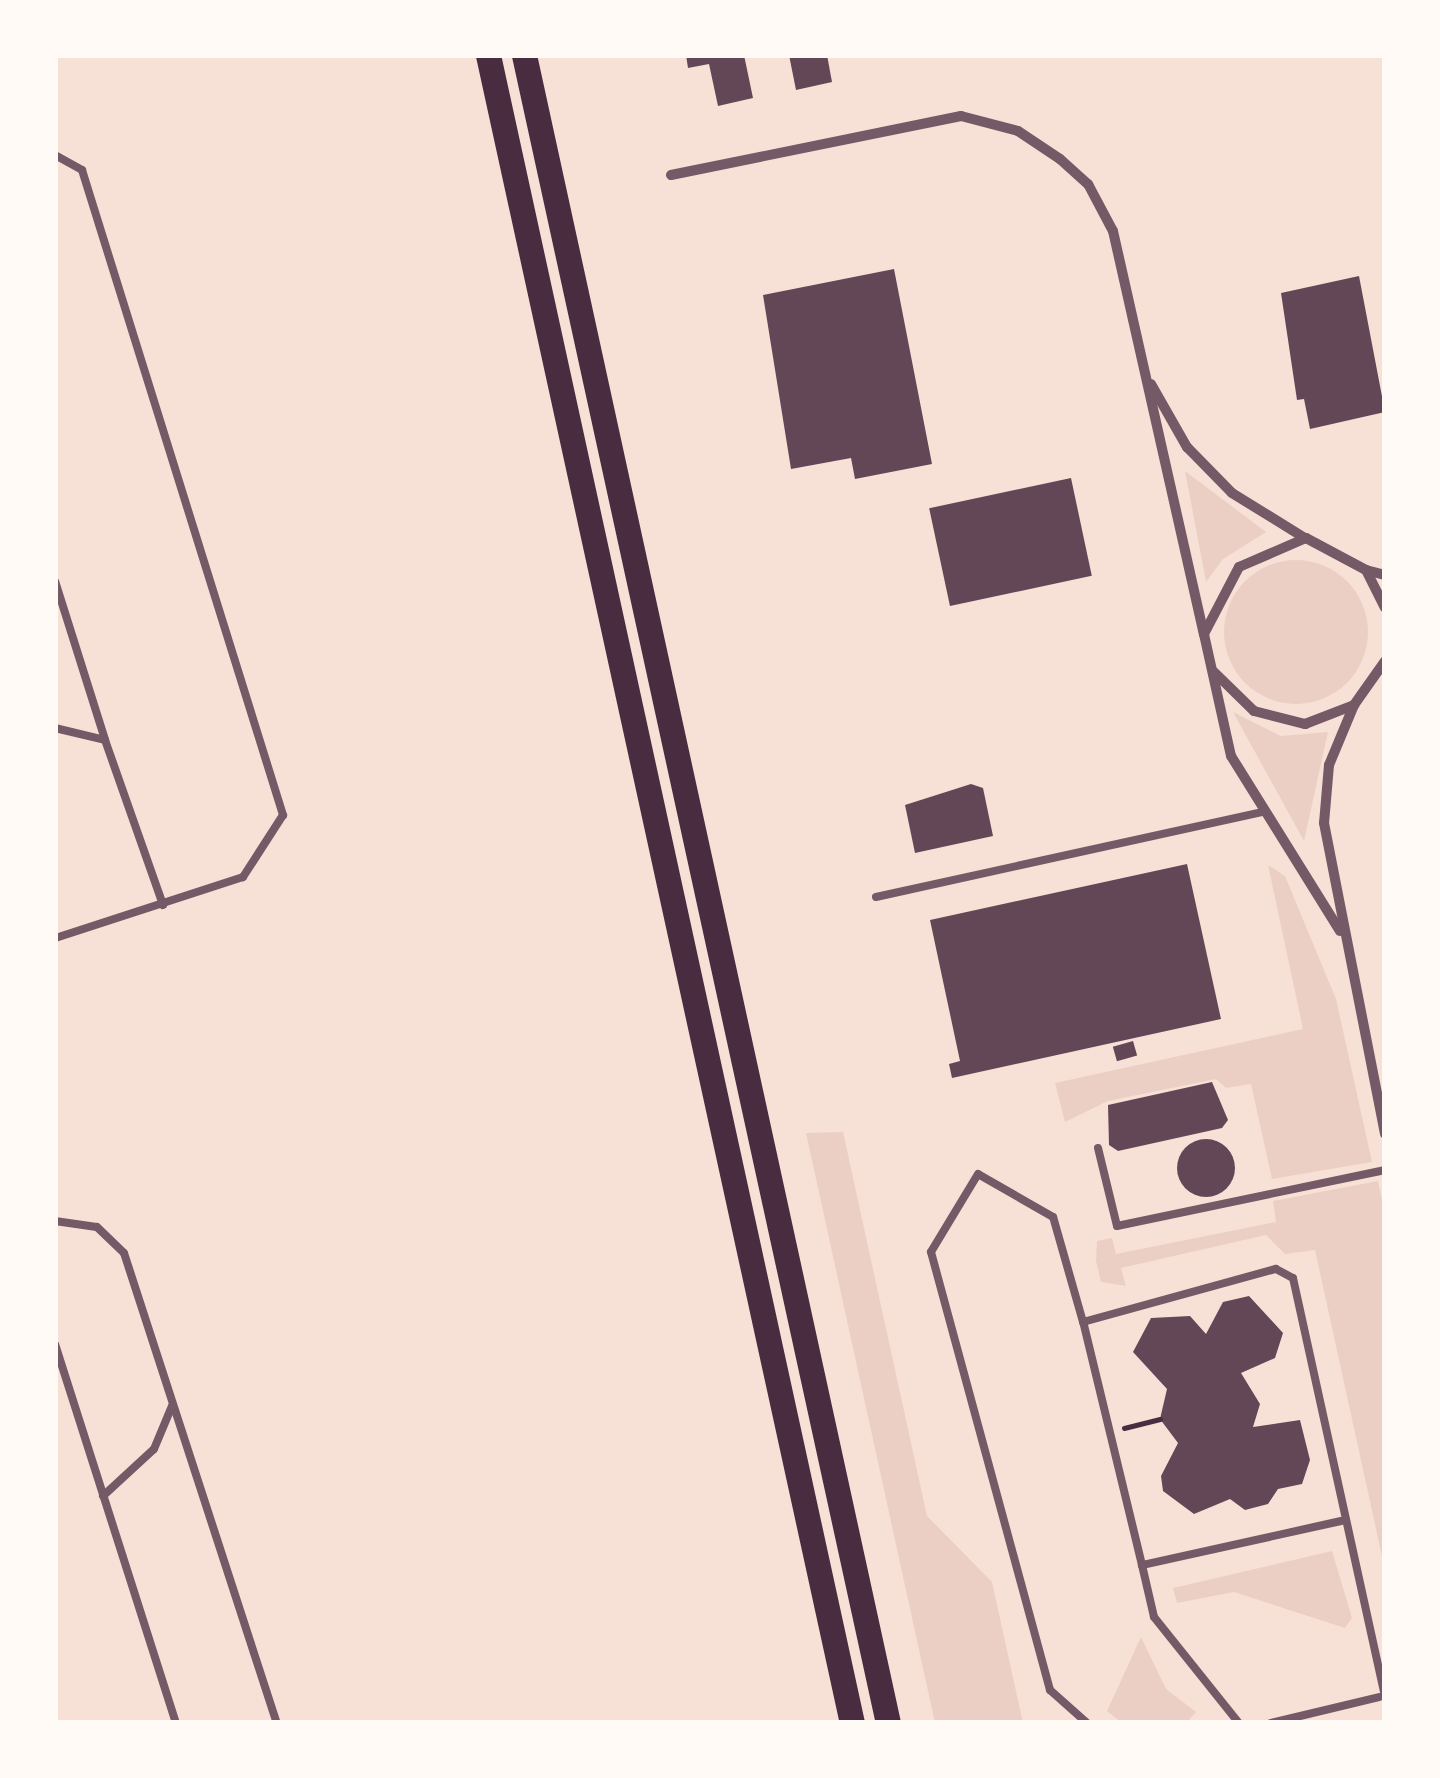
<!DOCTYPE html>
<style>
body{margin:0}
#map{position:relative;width:1440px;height:1778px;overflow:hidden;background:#f7e1d7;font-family:Merriweather,serif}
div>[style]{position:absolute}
.green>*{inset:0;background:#ebcfc5}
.round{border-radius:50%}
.building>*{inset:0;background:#644757;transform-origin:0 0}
.path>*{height:5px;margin:-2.5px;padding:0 2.5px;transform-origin:2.5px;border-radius:2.5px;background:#4a2c40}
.service>*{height:8px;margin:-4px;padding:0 4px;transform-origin:4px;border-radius:4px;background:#755966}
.minor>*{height:10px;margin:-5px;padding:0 5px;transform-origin:5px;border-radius:5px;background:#755966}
.trunk>*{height:25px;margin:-12.5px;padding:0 12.5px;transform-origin:12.5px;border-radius:12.5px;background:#4a2c40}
span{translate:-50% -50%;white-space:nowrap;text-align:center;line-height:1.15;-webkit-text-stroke:8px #fffaf5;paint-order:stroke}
.frame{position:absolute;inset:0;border:58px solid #fffaf5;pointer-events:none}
</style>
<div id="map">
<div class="green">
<div style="clip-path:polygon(1185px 471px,1266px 532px,1223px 559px,1206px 582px)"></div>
<div class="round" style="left:1224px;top:560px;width:144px;height:144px"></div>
<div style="clip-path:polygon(1233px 712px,1281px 736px,1328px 732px,1304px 841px)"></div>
<div style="clip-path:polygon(1268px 865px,1285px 876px,1336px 999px,1372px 1162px,1272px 1179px,1251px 1084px,1226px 1088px,1216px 1079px,1108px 1101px,1065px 1122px,1055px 1083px,1303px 1029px)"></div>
<div style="clip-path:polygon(843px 1132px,927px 1516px,992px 1582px,1023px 1723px,935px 1723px,806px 1133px)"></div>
<div style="clip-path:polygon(1378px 1181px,1385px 1214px,1385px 1570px,1315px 1250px,1285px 1254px,1266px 1235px,1121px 1268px,1126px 1286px,1101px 1282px,1096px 1261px,1097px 1241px,1112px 1238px,1116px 1254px,1276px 1222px,1273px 1201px)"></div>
<div style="clip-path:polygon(1332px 1551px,1352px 1618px,1345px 1628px,1234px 1592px,1177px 1603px,1173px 1588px)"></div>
<div style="clip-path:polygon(1141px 1637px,1166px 1689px,1196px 1712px,1187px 1722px,1122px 1723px,1107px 1711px)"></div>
</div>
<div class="building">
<div style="clip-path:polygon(686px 55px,744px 55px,753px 98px,718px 106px,709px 64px,688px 68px)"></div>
<div style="clip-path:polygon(789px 55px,827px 55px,832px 82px,796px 90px)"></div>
<div style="clip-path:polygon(894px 269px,932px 464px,855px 479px,851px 458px,791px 469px,763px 295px)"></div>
<div style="clip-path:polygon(1359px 276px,1385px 412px,1310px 429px,1304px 399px,1297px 400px,1281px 293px)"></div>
<div style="left:1071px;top:478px;width:100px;height:145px;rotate:78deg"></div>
<div style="clip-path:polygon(971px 784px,983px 788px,993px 836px,915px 853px,905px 805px)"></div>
<div style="clip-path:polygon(1187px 864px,1221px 1019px,952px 1078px,949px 1064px,960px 1061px,930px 920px)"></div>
<div style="left:1133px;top:1041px;width:15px;height:21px;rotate:74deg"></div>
<div style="clip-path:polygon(1212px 1082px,1228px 1120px,1222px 1128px,1118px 1151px,1109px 1145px,1108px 1105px)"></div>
<div class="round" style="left:1177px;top:1139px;width:58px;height:58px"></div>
<div style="clip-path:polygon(1249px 1296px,1283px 1333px,1275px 1358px,1241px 1373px,1260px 1404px,1253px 1427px,1300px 1420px,1310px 1460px,1302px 1484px,1278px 1489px,1268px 1504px,1245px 1510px,1230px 1499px,1194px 1514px,1163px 1491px,1161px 1476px,1178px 1443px,1160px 1419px,1167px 1389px,1133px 1352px,1151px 1318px,1190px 1316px,1206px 1334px,1223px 1302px)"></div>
</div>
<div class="path">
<div style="left:1124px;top:1428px;width:37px;rotate:-14deg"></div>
</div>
<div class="service">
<div style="left:55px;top:155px;width:31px;rotate:29deg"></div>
<div style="left:82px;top:170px;width:676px;rotate:72.69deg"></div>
<div style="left:283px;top:815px;width:74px;rotate:122.8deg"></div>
<div style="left:243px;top:877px;width:198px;rotate:162deg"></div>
<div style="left:55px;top:581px;width:167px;rotate:72.5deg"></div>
<div style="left:55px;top:728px;width:51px;rotate:13.5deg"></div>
<div style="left:105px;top:740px;width:175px;rotate:70.6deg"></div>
<div style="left:876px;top:897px;width:395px;rotate:-12.4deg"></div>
<div style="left:1098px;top:1148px;width:80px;rotate:76.3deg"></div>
<div style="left:1117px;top:1226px;width:274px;rotate:-11.8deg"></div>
<div style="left:55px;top:1221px;width:42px;rotate:8.1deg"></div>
<div style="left:97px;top:1227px;width:37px;rotate:44deg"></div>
<div style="left:124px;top:1253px;width:494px;rotate:72deg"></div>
<div style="left:1083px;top:1322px;width:109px;rotate:-105.9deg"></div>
<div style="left:1053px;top:1217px;width:86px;rotate:-150.2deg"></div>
<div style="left:978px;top:1174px;width:91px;rotate:121.1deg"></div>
<div style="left:931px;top:1252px;width:454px;rotate:74.8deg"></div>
<div style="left:1050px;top:1690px;width:50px;rotate:41.7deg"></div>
<div style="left:55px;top:1344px;width:398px;rotate:72.3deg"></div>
<div style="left:103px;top:1496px;width:69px;rotate:-42.7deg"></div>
<div style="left:154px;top:1449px;width:47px;rotate:-67.3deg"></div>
<div style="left:1341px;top:1521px;width:204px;rotate:167.5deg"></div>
<div style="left:1142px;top:1565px;width:250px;rotate:-103.6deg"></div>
<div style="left:1083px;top:1322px;width:200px;rotate:-15.4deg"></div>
<div style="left:1276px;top:1269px;width:19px;rotate:28deg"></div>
<div style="left:1293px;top:1278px;width:428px;rotate:77.6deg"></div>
<div style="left:1142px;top:1565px;width:53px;rotate:77deg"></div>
<div style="left:1154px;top:1617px;width:136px;rotate:51.3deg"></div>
<div style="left:1271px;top:1723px;width:111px;rotate:-13.5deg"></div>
</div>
<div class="minor">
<div style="left:671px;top:175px;width:296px;rotate:-11.5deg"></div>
<div style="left:961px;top:116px;width:59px;rotate:14.7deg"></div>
<div style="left:1018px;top:131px;width:50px;rotate:33.7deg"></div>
<div style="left:1060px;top:159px;width:38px;rotate:42deg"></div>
<div style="left:1088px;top:184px;width:53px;rotate:62deg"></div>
<div style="left:1113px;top:231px;width:413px;rotate:77.3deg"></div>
<div style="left:1151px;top:384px;width:73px;rotate:60.3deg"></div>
<div style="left:1187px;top:447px;width:64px;rotate:45.6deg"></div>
<div style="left:1232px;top:493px;width:86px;rotate:31.7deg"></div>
<div style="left:1366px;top:570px;width:20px;rotate:15deg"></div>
<div style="left:1214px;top:672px;width:56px;rotate:44.3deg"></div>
<div style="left:1254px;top:711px;width:53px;rotate:14.3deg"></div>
<div style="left:1305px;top:724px;width:53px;rotate:-21.2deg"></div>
<div style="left:1354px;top:705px;width:54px;rotate:-54.8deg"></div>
<div style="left:1354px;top:705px;width:65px;rotate:112.6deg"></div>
<div style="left:1329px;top:765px;width:58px;rotate:94.9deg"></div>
<div style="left:1324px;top:823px;width:317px;rotate:78.9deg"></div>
<div style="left:1340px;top:931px;width:206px;rotate:-121.9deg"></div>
<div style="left:1231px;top:756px;width:125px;rotate:-102.5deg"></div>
<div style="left:1204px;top:634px;width:76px;rotate:-62.4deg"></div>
<div style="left:1239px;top:567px;width:73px;rotate:-23.4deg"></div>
<div style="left:1306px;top:538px;width:68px;rotate:28.1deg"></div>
<div style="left:1366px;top:570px;width:42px;rotate:63.4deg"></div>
</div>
<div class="trunk">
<div style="left:488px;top:55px;width:1707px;rotate:77.69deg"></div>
<div style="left:524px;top:55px;width:1707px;rotate:77.69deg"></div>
</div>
<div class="frame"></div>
</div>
